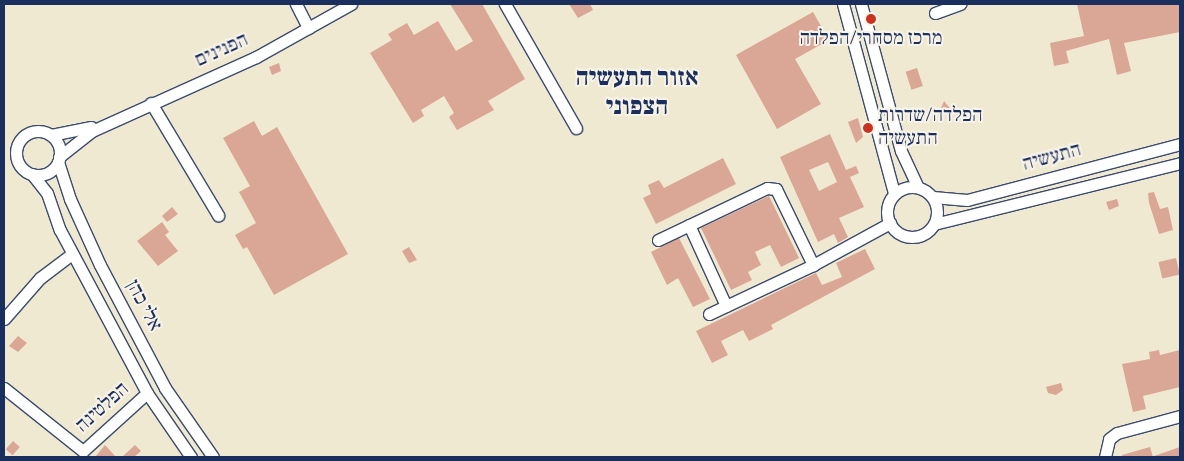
<!DOCTYPE html>
<meta charset="utf-8">
<style>
body{margin:0}
#map{position:relative;width:1184px;height:461px;overflow:hidden;background:#f0e9d2;font-family:Vollkorn,"Frank Ruhl Libre",serif}
div>[style]{position:absolute}
.building>*{inset:0;background:#daa695;transform-origin:0 0}
.roads{filter:drop-shadow(1px 0 #3b4b6f) drop-shadow(-1px 0 #3b4b6f) drop-shadow(0 1px #3b4b6f) drop-shadow(0 -1px #3b4b6f)}
.minor>*{height:11px;margin:-5.5px;padding:0 5.5px;transform-origin:5.5px;border-radius:5.5px;background:#fff}
.minor>.ring{margin:-5.5px;padding:0;box-sizing:content-box;background:none;border:11px solid #fff;border-radius:50%}
.dots>*{width:14px;height:14px;translate:-50% -50%;box-sizing:border-box;border:2px solid #f7f3e8;border-radius:50%}
span{translate:-50% -50%;white-space:nowrap;text-align:center;line-height:1.15;-webkit-text-stroke:4px #f7f3e8;paint-order:stroke}
.poi-label{font-size:20px;color:#1b2f5e}
.left{translate:0 -50%;text-align:left}
.street-label{font-size:20px;color:#1b2f5e}
.district-label{font-size:25px;color:#1b2f5e;font-weight:700}
.frame{position:absolute;inset:0;border:5px solid #1b2f5e;pointer-events:none}
</style>
<div id="map">
<div class="building">
<div style="clip-path:polygon(450px 4px,482px 4px,525px 79px,488px 101px,494px 110px,457px 130px,449px 117px,454px 113px,444px 96px,421px 110px,424px 116px,413px 123px,370px 53px,392px 40px,388px 34px,407px 23px,414px 35px,438px 21px,456px 51px,473px 41px)"></div>
<div style="clip-path:polygon(569px 4px,590px 4px,593px 10px,578px 18px)"></div>
<div style="clip-path:polygon(1077px 4px,1180px 4px,1180px 32px,1124px 43px,1131px 71px,1117px 75px,1109px 39px,1066px 51px,1069px 63px,1054px 66px,1050px 43px,1084px 36px)"></div>
<div style="clip-path:polygon(813px 12px,829px 40px,795px 59px,821px 104px,777px 129px,736px 55px)"></div>
<div style="clip-path:polygon(279px 63px,281px 71px,272px 75px,269px 67px)"></div>
<div style="left:917px;top:68px;width:19px;height:12px;rotate:72deg"></div>
<div style="clip-path:polygon(944px 101px,953px 112px,938px 115px)"></div>
<div style="clip-path:polygon(858px 118px,863px 137px,856px 143px,848px 122px)"></div>
<div style="clip-path:polygon(254px 121px,262px 136px,277px 127px,348px 254px,274px 295px,247px 247px,243px 249px,235px 235px,256px 223px,239px 192px,250px 186px,223px 138px)"></div>
<div style="clip-path:polygon(evenodd,830px 134px,846px 170px,856px 166px,859px 173px,850px 177px,864px 207px,839px 218px,848px 237px,838px 243px,834px 234px,818px 242px,780px 157px,830px 134px,828px 162px,837px 182px,819px 191px,809px 170px,828px 162px)"></div>
<div style="clip-path:polygon(723px 158px,736px 184px,656px 224px,643px 198px,651px 194px,648px 185px,659px 180px,664px 188px)"></div>
<div style="clip-path:polygon(1154px 192px,1160px 209px,1168px 207px,1173px 230px,1159px 234px,1149px 203px,1148px 193px)"></div>
<div style="clip-path:polygon(769px 196px,799px 258px,781px 267px,770px 245px,755px 252px,761px 265px,748px 272px,752px 280px,731px 290px,701px 228px)"></div>
<div style="clip-path:polygon(1117px 199px,1119px 206px,1109px 210px,1106px 202px)"></div>
<div style="clip-path:polygon(172px 207px,178px 214px,167px 222px,162px 216px)"></div>
<div style="clip-path:polygon(162px 222px,169px 232px,165px 235px,178px 251px,158px 266px,137px 241px)"></div>
<div style="clip-path:polygon(679px 238px,710px 299px,693px 307px,678px 278px,667px 285px,651px 252px)"></div>
<div style="clip-path:polygon(409px 247px,417px 260px,409px 263px,402px 251px)"></div>
<div style="clip-path:polygon(865px 249px,875px 269px,771px 325px,773px 329px,749px 341px,743px 330px,721px 341px,728px 355px,712px 363px,696px 331px,816px 273px,822px 285px,842px 277px,836px 263px)"></div>
<div style="left:1176px;top:258px;width:17px;height:18px;rotate:77deg"></div>
<div style="clip-path:polygon(18px 336px,27px 343px,18px 352px,9px 346px)"></div>
<div style="clip-path:polygon(1159px 350px,1160px 355px,1180px 350px,1180px 387px,1143px 396px,1146px 409px,1133px 412px,1122px 364px,1150px 359px,1149px 352px)"></div>
<div style="clip-path:polygon(1061px 383px,1063px 390px,1056px 395px,1048px 393px,1046px 387px)"></div>
<div style="left:13px;top:441px;width:9px;height:11px;rotate:41deg"></div>
<div style="clip-path:polygon(105px 445px,116px 457px,95px 457px)"></div>
<div style="clip-path:polygon(135px 445px,141px 451px,134px 457px,122px 457px)"></div>
<div style="clip-path:polygon(1150px 447px,1153px 457px,1122px 457px,1122px 455px)"></div>
<div style="clip-path:polygon(1180px 447px,1180px 457px,1154px 457px,1154px 456px)"></div>
</div>
<div class="roads">
<div class="minor">
<div style="left:296px;top:4px;width:27px;rotate:63deg"></div>
<div style="left:505px;top:4px;width:143px;rotate:60.2deg"></div>
<div style="left:843px;top:4px;width:196px;rotate:74.9deg"></div>
<div style="left:861px;top:4px;width:152px;rotate:74.8deg"></div>
<div style="left:901px;top:151px;width:40px;rotate:65deg"></div>
<div style="left:935px;top:13px;width:27px;rotate:-20deg"></div>
<div style="left:151px;top:103px;width:131px;rotate:59.1deg"></div>
<div class="ring" style="left:16px;top:131px;width:33px;height:33px"></div>
<div style="left:51px;top:135px;width:41px;rotate:-11.3deg"></div>
<div style="left:59px;top:157px;width:42px;rotate:-38.2deg"></div>
<div style="left:92px;top:131px;width:180px;rotate:-24.3deg"></div>
<div style="left:256px;top:57px;width:109px;rotate:-29.2deg"></div>
<div style="left:58px;top:162px;width:39px;rotate:72deg"></div>
<div style="left:70px;top:199px;width:72px;rotate:65.6deg"></div>
<div style="left:100px;top:265px;width:139px;rotate:62.1deg"></div>
<div style="left:165px;top:388px;width:84px;rotate:55.2deg"></div>
<div style="left:32px;top:174px;width:24px;rotate:52deg"></div>
<div style="left:47px;top:193px;width:39px;rotate:71deg"></div>
<div style="left:60px;top:230px;width:185px;rotate:61.9deg"></div>
<div style="left:147px;top:393px;width:78px;rotate:55.5deg"></div>
<div class="ring" style="left:887px;top:187px;width:39px;height:39px"></div>
<div style="left:933px;top:197px;width:34px;rotate:5deg"></div>
<div style="left:967px;top:200px;width:220px;rotate:-14.7deg"></div>
<div style="left:934px;top:224px;width:253px;rotate:-13.9deg"></div>
<div style="left:689px;top:225px;width:89px;rotate:65.4deg"></div>
<div style="left:658px;top:240px;width:121px;rotate:-25.5deg"></div>
<div style="left:767px;top:188px;width:9px;rotate:6deg"></div>
<div style="left:776px;top:189px;width:85px;rotate:64deg"></div>
<div style="left:709px;top:314px;width:115px;rotate:-25.2deg"></div>
<div style="left:813px;top:265px;width:88px;rotate:-28.6deg"></div>
<div style="left:4px;top:319px;width:55px;rotate:-48.7deg"></div>
<div style="left:40px;top:278px;width:40px;rotate:-37deg"></div>
<div style="left:4px;top:388px;width:101px;rotate:38.6deg"></div>
<div style="left:83px;top:451px;width:86px;rotate:-42.2deg"></div>
<div style="left:1105px;top:457px;width:18px;rotate:-77deg"></div>
<div style="left:1109px;top:439px;width:10px;rotate:-37deg"></div>
<div style="left:1117px;top:433px;width:65px;rotate:-15.1deg"></div>
</div>
</div>
<div class="dots">
<div style="left:871px;top:19px;background:#c8321e"></div>
<div style="left:868px;top:128px;background:#c8321e"></div>
</div>
<div class="poi-label">
<span style="left:871px;top:39px">מרכז מסחרי/הפלדה</span>
<span class="left" style="left:878px;top:128px">הפלדה/שדרות<br>התעשיה</span>
</div>
<div class="street-label">
<span style="left:222px;top:51px;rotate:-24deg">הפנינים</span>
<span style="left:1052px;top:158px;rotate:-15deg">התעשיה</span>
<span style="left:143px;top:306px;rotate:62deg">אלי כהן</span>
<span style="left:103px;top:408px;rotate:-42deg">הפלטינה</span>
</div>
<div class="district-label">
<span style="left:637px;top:94px">אזור התעשיה<br>הצפוני</span>
</div>
<div class="frame"></div>
</div>
